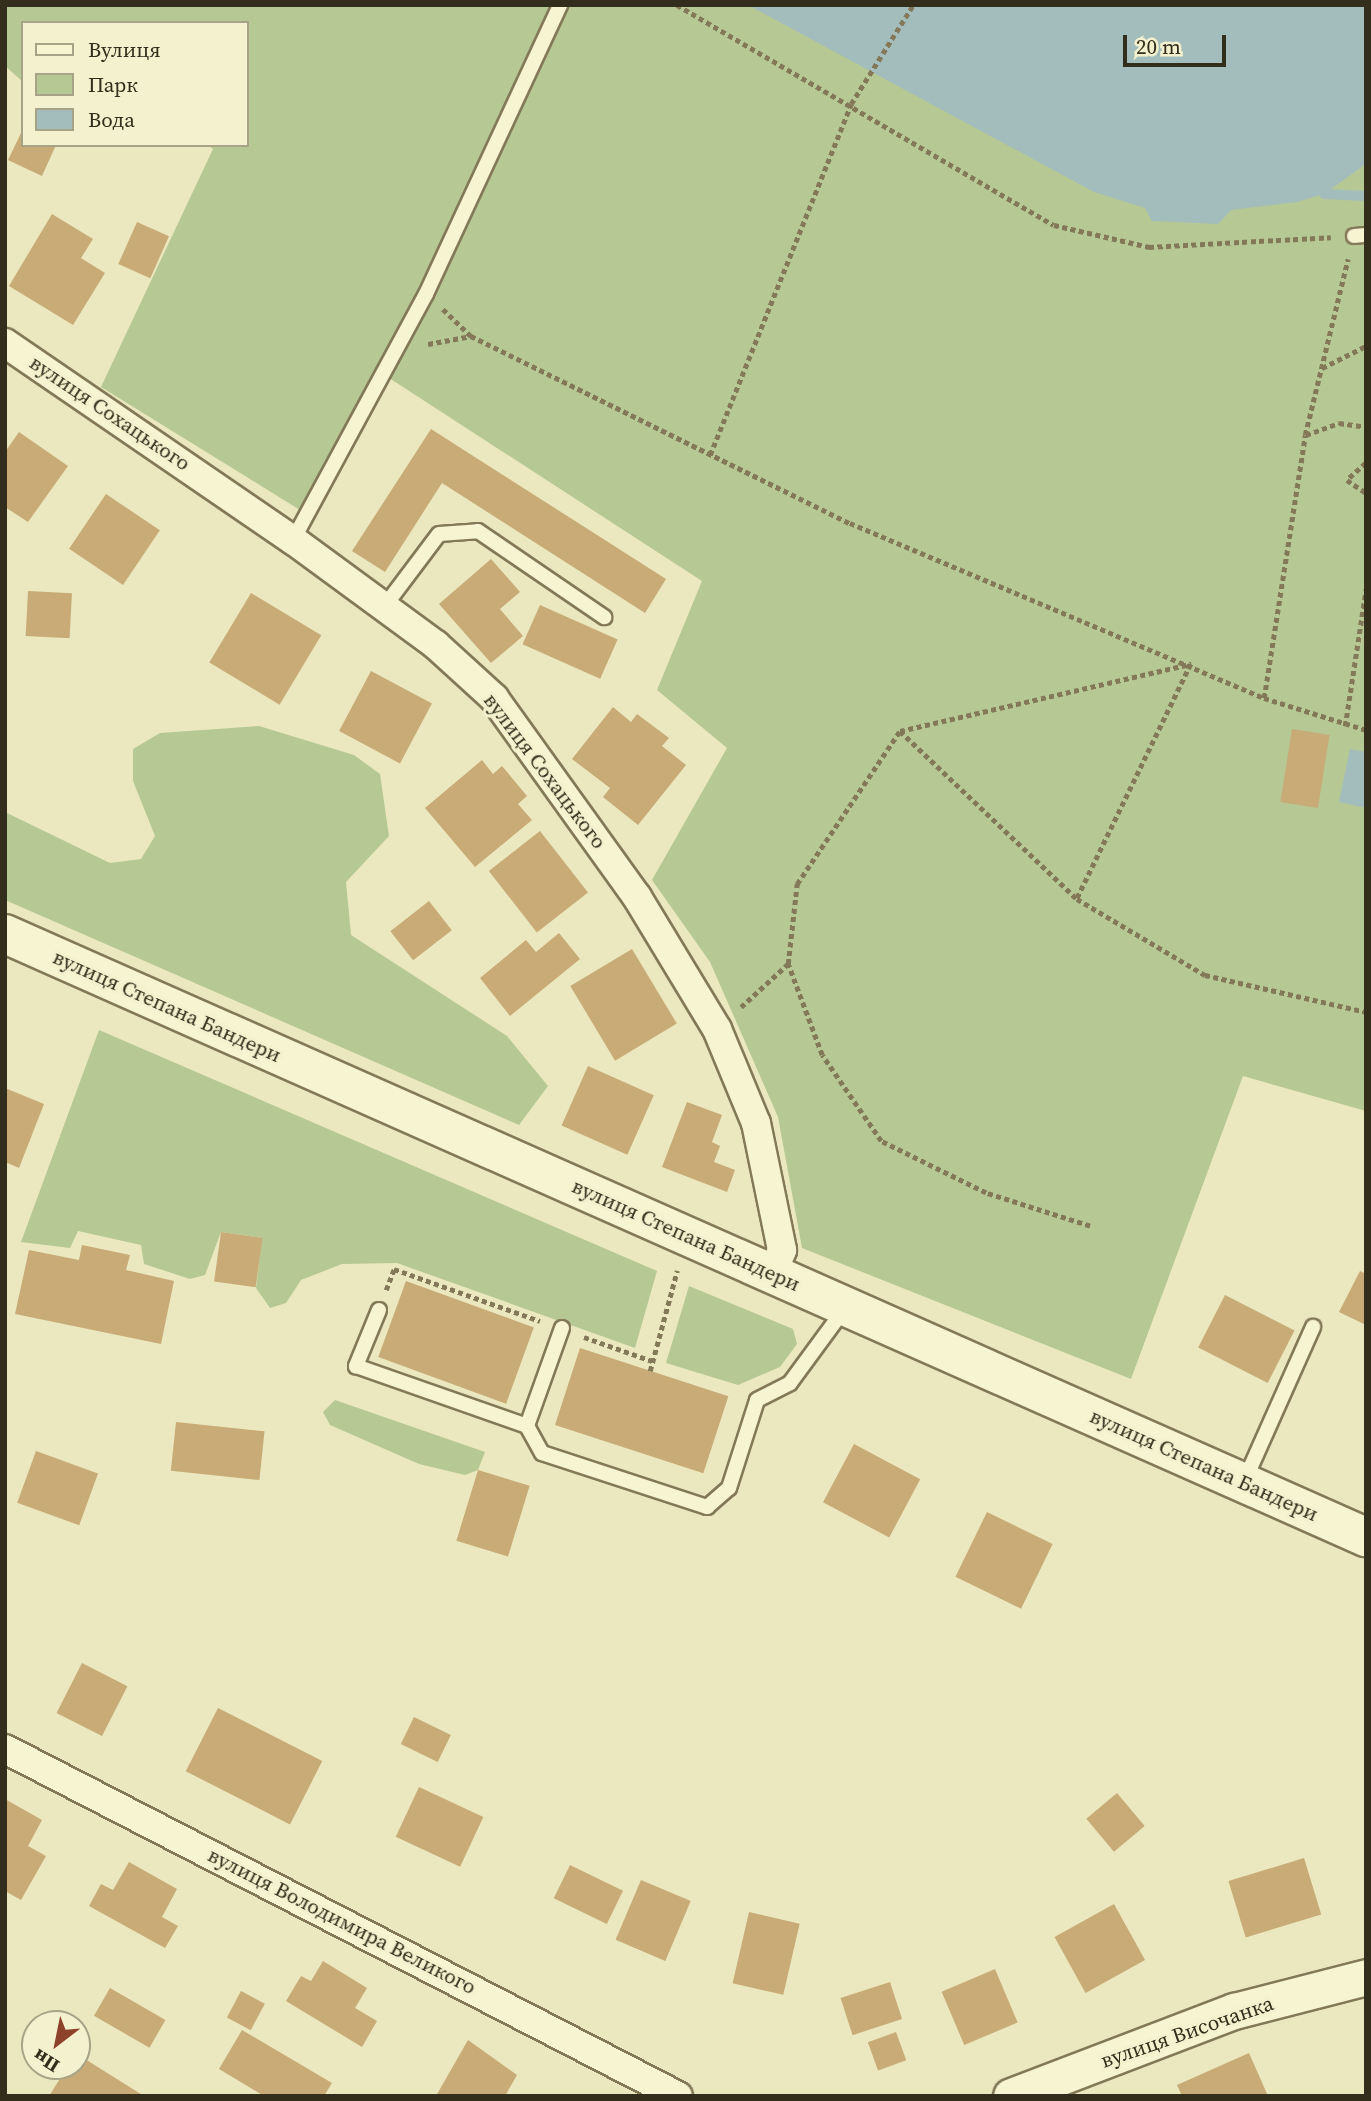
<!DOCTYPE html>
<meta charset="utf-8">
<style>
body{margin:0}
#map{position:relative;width:1371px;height:2101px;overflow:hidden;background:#ebe8bf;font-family:"Source Serif 4",serif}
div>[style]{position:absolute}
.green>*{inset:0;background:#b6c894}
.water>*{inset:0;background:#a2bdbc}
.stream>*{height:10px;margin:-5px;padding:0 5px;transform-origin:5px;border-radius:5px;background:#a2bdbc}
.building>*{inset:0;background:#c8ab76;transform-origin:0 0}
.path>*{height:4.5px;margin-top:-2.25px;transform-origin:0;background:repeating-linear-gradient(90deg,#837958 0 5px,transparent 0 8.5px)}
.roads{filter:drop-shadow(2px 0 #837958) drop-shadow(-2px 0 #837958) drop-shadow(0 2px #837958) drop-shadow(0 -2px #837958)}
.service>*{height:14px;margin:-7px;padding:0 7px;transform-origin:7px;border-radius:7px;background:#f7f4d1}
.minor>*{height:28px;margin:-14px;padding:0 14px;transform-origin:14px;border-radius:14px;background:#f7f4d1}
.tertiary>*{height:35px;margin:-17.5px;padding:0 17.5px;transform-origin:17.5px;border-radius:17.5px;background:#f7f4d1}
.secondary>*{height:38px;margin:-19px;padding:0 19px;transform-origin:19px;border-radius:19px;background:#f7f4d1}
span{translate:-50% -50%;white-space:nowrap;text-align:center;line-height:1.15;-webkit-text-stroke:6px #f3f1ce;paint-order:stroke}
.street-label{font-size:21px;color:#332d1c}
.frame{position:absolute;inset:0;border:7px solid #332d1c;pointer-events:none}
.legend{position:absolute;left:21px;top:21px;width:228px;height:126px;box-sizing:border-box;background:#f3f1ce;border:2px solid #a6a387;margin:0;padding:9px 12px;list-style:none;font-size:21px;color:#332d1c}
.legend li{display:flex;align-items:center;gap:14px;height:35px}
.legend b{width:35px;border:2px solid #a6a387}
.north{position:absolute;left:21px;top:2010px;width:70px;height:70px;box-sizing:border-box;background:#f3f1ce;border:2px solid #a6a387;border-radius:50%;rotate:212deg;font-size:19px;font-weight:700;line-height:28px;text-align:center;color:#332d1c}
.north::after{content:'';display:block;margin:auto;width:24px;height:32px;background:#8f422b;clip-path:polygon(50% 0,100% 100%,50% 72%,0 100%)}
.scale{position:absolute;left:1123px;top:35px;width:103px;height:32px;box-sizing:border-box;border:4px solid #332d1c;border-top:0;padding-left:9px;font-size:21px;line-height:24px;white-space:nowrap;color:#332d1c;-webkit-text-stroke:5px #f3f1ce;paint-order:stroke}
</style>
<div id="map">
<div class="green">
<div style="clip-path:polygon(5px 5px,1366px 5px,1366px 1111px,1243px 1076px,1131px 1379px,802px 1248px,778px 1117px,710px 962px,652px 880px,727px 748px,657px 690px,702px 581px,383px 374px,308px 515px,101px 387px,213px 149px,208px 145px,247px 145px,247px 23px,23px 23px,23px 82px,5px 66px)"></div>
<div style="clip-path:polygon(259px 726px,354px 755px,380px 774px,389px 836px,346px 882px,351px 935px,507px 1036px,548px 1086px,519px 1125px,5px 900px,5px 812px,110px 863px,141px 859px,155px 836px,133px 781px,133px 749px,160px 733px)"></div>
<div style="clip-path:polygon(99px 1030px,657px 1271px,635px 1348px,397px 1263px,342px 1264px,301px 1280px,286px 1303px,270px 1308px,256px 1288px,262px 1238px,221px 1232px,205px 1275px,190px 1279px,144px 1264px,141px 1245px,78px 1231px,70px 1248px,21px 1242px)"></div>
<div style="clip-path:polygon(689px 1286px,793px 1329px,797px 1344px,780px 1367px,738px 1385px,666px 1363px)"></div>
<div style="clip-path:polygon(335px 1400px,485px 1452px,478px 1470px,465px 1475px,419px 1464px,330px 1425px,323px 1412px)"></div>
</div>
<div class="water">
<div style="clip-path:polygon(748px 5px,1366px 5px,1366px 164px,1324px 194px,1297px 202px,1231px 210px,1218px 224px,1152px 221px,1145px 208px,1094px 192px)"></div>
<div style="clip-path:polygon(1350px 749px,1366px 752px,1366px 808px,1339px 802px)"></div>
</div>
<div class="stream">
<div style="left:1324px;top:194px;width:42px;rotate:2.7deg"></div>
</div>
<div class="building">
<div style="clip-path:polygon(23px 129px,23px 145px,56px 145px,42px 176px,8px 160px)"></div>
<div style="clip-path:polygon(52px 214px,93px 239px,81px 258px,105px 273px,73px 325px,9px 286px)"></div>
<div style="left:137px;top:222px;width:35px;height:46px;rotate:24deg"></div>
<div style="clip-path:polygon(431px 429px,666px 579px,645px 613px,442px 483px,385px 572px,352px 551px)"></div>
<div style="clip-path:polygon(19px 432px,68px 466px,28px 522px,5px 507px,5px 452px)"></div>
<div style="left:106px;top:494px;width:65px;height:66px;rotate:34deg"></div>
<div style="clip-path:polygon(491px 559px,520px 592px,500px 609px,523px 636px,491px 663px,439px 604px)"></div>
<div style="left:28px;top:591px;width:44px;height:45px;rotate:3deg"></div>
<div style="left:251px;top:593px;width:82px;height:81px;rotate:31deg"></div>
<div style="left:540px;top:605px;width:85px;height:43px;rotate:24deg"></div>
<div style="left:371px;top:671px;width:69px;height:68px;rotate:28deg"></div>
<div style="clip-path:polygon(613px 707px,631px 722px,637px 714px,669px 738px,662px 746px,686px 765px,638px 825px,603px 797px,610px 788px,572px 759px)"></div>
<div style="left:1292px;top:729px;width:38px;height:74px;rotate:9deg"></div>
<div style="clip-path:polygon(482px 760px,493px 774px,502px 766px,527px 796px,518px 804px,532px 820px,475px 867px,425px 808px)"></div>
<div style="left:540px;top:831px;width:78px;height:65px;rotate:52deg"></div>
<div style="left:429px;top:901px;width:37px;height:49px;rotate:52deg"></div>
<div style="clip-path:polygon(559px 933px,580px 959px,510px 1016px,480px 978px,526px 940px,536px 952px)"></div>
<div style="left:632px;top:949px;width:87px;height:72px;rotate:59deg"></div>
<div style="left:588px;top:1066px;width:72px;height:65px;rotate:24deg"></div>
<div style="clip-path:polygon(5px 1088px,44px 1104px,19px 1168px,5px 1162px)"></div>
<div style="clip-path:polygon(687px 1102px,722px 1115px,712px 1142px,720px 1146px,714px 1162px,735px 1170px,727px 1192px,662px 1167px)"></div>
<div style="left:221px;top:1232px;width:42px;height:50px;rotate:8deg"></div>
<div style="clip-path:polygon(82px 1245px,130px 1255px,126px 1270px,174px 1281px,161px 1344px,15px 1314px,29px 1250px,79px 1260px)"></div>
<div style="clip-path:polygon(1360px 1271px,1366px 1274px,1366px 1325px,1339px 1312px)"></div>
<div style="left:406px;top:1281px;width:136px;height:81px;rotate:20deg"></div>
<div style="left:1225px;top:1295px;width:78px;height:59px;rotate:27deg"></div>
<div style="left:580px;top:1348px;width:156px;height:81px;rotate:18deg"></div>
<div style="left:176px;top:1422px;width:89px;height:49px;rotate:6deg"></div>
<div style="left:854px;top:1444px;width:75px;height:66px;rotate:28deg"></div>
<div style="left:36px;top:1451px;width:66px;height:55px;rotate:20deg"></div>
<div style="left:478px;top:1470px;width:54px;height:74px;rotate:17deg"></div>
<div style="left:987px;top:1512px;width:73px;height:72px;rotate:26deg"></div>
<div style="left:82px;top:1663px;width:51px;height:56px;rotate:27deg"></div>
<div style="left:218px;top:1708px;width:117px;height:71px;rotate:27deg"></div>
<div style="left:414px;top:1717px;width:41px;height:30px;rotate:26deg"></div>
<div style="left:419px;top:1787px;width:71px;height:55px;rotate:25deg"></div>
<div style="left:1117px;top:1793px;width:43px;height:40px;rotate:50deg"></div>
<div style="clip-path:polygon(5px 1799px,42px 1820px,28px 1846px,46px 1856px,21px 1900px,5px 1891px)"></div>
<div style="left:1304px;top:1858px;width:59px;height:79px;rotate:73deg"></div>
<div style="clip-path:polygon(129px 1862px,177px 1889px,162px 1917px,178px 1926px,165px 1948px,89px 1906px,101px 1884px,113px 1890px)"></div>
<div style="left:570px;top:1865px;width:59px;height:37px;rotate:26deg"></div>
<div style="left:641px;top:1880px;width:54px;height:65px;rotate:23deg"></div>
<div style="left:1114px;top:1904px;width:64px;height:68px;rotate:61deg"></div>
<div style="left:749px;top:1912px;width:52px;height:73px;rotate:13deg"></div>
<div style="clip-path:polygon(323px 1961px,367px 1988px,355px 2008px,377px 2021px,362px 2047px,286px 2001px,301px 1976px,311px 1981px)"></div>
<div style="left:995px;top:1969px;width:58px;height:58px;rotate:67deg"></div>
<div style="left:890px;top:1982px;width:39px;height:52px;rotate:72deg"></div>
<div style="left:110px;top:1988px;width:64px;height:32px;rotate:30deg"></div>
<div style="left:241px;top:1991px;width:27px;height:30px;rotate:28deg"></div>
<div style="clip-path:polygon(242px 2030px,332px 2083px,324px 2096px,264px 2096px,219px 2069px)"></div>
<div style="left:896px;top:2032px;width:30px;height:30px;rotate:70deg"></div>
<div style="clip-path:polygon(468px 2040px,517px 2075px,505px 2096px,436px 2096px)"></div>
<div style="clip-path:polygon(1249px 2053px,1268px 2096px,1182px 2096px,1177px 2085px)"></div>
<div style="clip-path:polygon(77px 2054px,144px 2096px,49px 2096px,68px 2066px,77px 2066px)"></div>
</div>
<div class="path">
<div style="left:677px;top:5px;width:436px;rotate:30.3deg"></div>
<div style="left:1054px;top:225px;width:98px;rotate:13deg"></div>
<div style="left:1149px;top:247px;width:182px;rotate:-3.1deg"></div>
<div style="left:443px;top:309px;width:39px;rotate:44deg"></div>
<div style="left:471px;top:336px;width:423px;rotate:26.3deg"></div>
<div style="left:850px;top:523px;width:449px;rotate:22.9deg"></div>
<div style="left:1264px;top:698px;width:107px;rotate:17.4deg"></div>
<div style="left:428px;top:344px;width:44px;rotate:-10.5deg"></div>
<div style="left:1322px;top:368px;width:49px;rotate:-26.6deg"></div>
<div style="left:1306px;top:435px;width:35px;rotate:-20deg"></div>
<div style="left:1339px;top:423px;width:27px;rotate:8deg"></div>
<div style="left:710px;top:455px;width:378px;rotate:-68.1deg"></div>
<div style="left:851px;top:104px;width:117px;rotate:-57.9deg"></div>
<div style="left:1366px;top:463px;width:25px;rotate:138deg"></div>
<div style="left:1347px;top:480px;width:23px;rotate:34deg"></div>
<div style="left:1264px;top:698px;width:266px;rotate:-81.1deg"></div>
<div style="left:1305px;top:435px;width:181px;rotate:-76.3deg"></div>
<div style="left:1345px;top:726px;width:139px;rotate:-81.3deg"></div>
<div style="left:900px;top:731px;width:244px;rotate:43.5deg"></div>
<div style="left:741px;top:1007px;width:64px;rotate:-42.5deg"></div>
<div style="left:1090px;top:1226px;width:109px;rotate:-162.4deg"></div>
<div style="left:986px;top:1193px;width:117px;rotate:-153.7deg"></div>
<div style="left:881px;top:1141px;width:104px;rotate:-124.5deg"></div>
<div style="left:822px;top:1055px;width:97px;rotate:-110.5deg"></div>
<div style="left:788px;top:964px;width:81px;rotate:-83.6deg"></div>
<div style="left:797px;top:884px;width:184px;rotate:-56.1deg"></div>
<div style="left:900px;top:731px;width:299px;rotate:-13deg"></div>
<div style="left:1191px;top:664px;width:261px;rotate:115.9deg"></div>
<div style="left:1077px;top:899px;width:149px;rotate:30.7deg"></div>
<div style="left:1205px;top:975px;width:165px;rotate:12.9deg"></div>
<div style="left:386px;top:1290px;width:22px;rotate:-69deg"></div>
<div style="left:394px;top:1269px;width:155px;rotate:19.6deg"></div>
<div style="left:584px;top:1337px;width:72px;rotate:19.4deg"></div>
<div style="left:650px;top:1371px;width:104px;rotate:-74.9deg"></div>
</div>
<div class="roads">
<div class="service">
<div style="left:1354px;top:236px;width:12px;rotate:-5deg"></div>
<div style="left:293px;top:540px;width:280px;rotate:-61.6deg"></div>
<div style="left:426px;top:294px;width:319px;rotate:-65.1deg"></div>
<div style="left:384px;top:607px;width:91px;rotate:-53deg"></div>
<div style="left:439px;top:534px;width:39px;rotate:-4deg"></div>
<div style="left:478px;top:531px;width:153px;rotate:34.3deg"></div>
<div style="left:379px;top:1310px;width:61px;rotate:112.3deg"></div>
<div style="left:356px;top:1366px;width:181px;rotate:19.3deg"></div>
<div style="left:562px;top:1328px;width:104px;rotate:109.7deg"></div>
<div style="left:527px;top:1426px;width:31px;rotate:61deg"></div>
<div style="left:542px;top:1453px;width:174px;rotate:18.1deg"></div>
<div style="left:707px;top:1507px;width:29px;rotate:-41deg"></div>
<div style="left:729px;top:1488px;width:92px;rotate:-72.3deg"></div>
<div style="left:757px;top:1400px;width:37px;rotate:-27deg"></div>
<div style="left:790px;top:1383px;width:93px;rotate:-53.7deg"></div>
<div style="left:1244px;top:1482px;width:170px;rotate:-66deg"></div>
</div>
<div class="minor">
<div style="left:5px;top:343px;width:349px;rotate:34.4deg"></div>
<div style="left:293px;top:540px;width:177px;rotate:36.3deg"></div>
<div style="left:436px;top:645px;width:79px;rotate:42.4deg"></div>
<div style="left:494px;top:698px;width:245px;rotate:54.3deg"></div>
<div style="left:637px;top:897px;width:154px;rotate:58.8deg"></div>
<div style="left:717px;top:1029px;width:102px;rotate:67.5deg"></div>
<div style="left:756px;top:1123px;width:130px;rotate:78.4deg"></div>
<div style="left:782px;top:1250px;width:24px;rotate:112deg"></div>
<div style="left:5px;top:1749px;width:757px;rotate:27.28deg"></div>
</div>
<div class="tertiary">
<div style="left:1011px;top:2096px;width:239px;rotate:-20.9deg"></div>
<div style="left:1234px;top:2011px;width:136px;rotate:-14.4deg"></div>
</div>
<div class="secondary">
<div style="left:5px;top:934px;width:1489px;rotate:23.9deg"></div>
</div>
</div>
<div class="street-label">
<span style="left:110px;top:413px;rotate:34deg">вулиця Сохацького</span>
<span style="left:545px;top:771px;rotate:53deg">вулиця Сохацького</span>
<span style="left:167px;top:1006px;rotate:24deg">вулиця Степана Бандери</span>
<span style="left:686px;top:1235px;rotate:24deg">вулиця Степана Бандери</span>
<span style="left:1204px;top:1465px;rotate:24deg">вулиця Степана Бандери</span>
<span style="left:342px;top:1921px;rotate:27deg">вулиця Володимира Великого</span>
<span style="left:1187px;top:2032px;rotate:-19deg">вулиця Височанка</span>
</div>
<div class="frame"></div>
<ul class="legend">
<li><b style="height:9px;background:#f7f4d1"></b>Вулиця</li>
<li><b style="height:19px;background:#b6c894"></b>Парк</li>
<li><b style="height:19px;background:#a2bdbc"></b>Вода</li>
</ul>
<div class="north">Пн</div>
<div class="scale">20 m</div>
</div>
